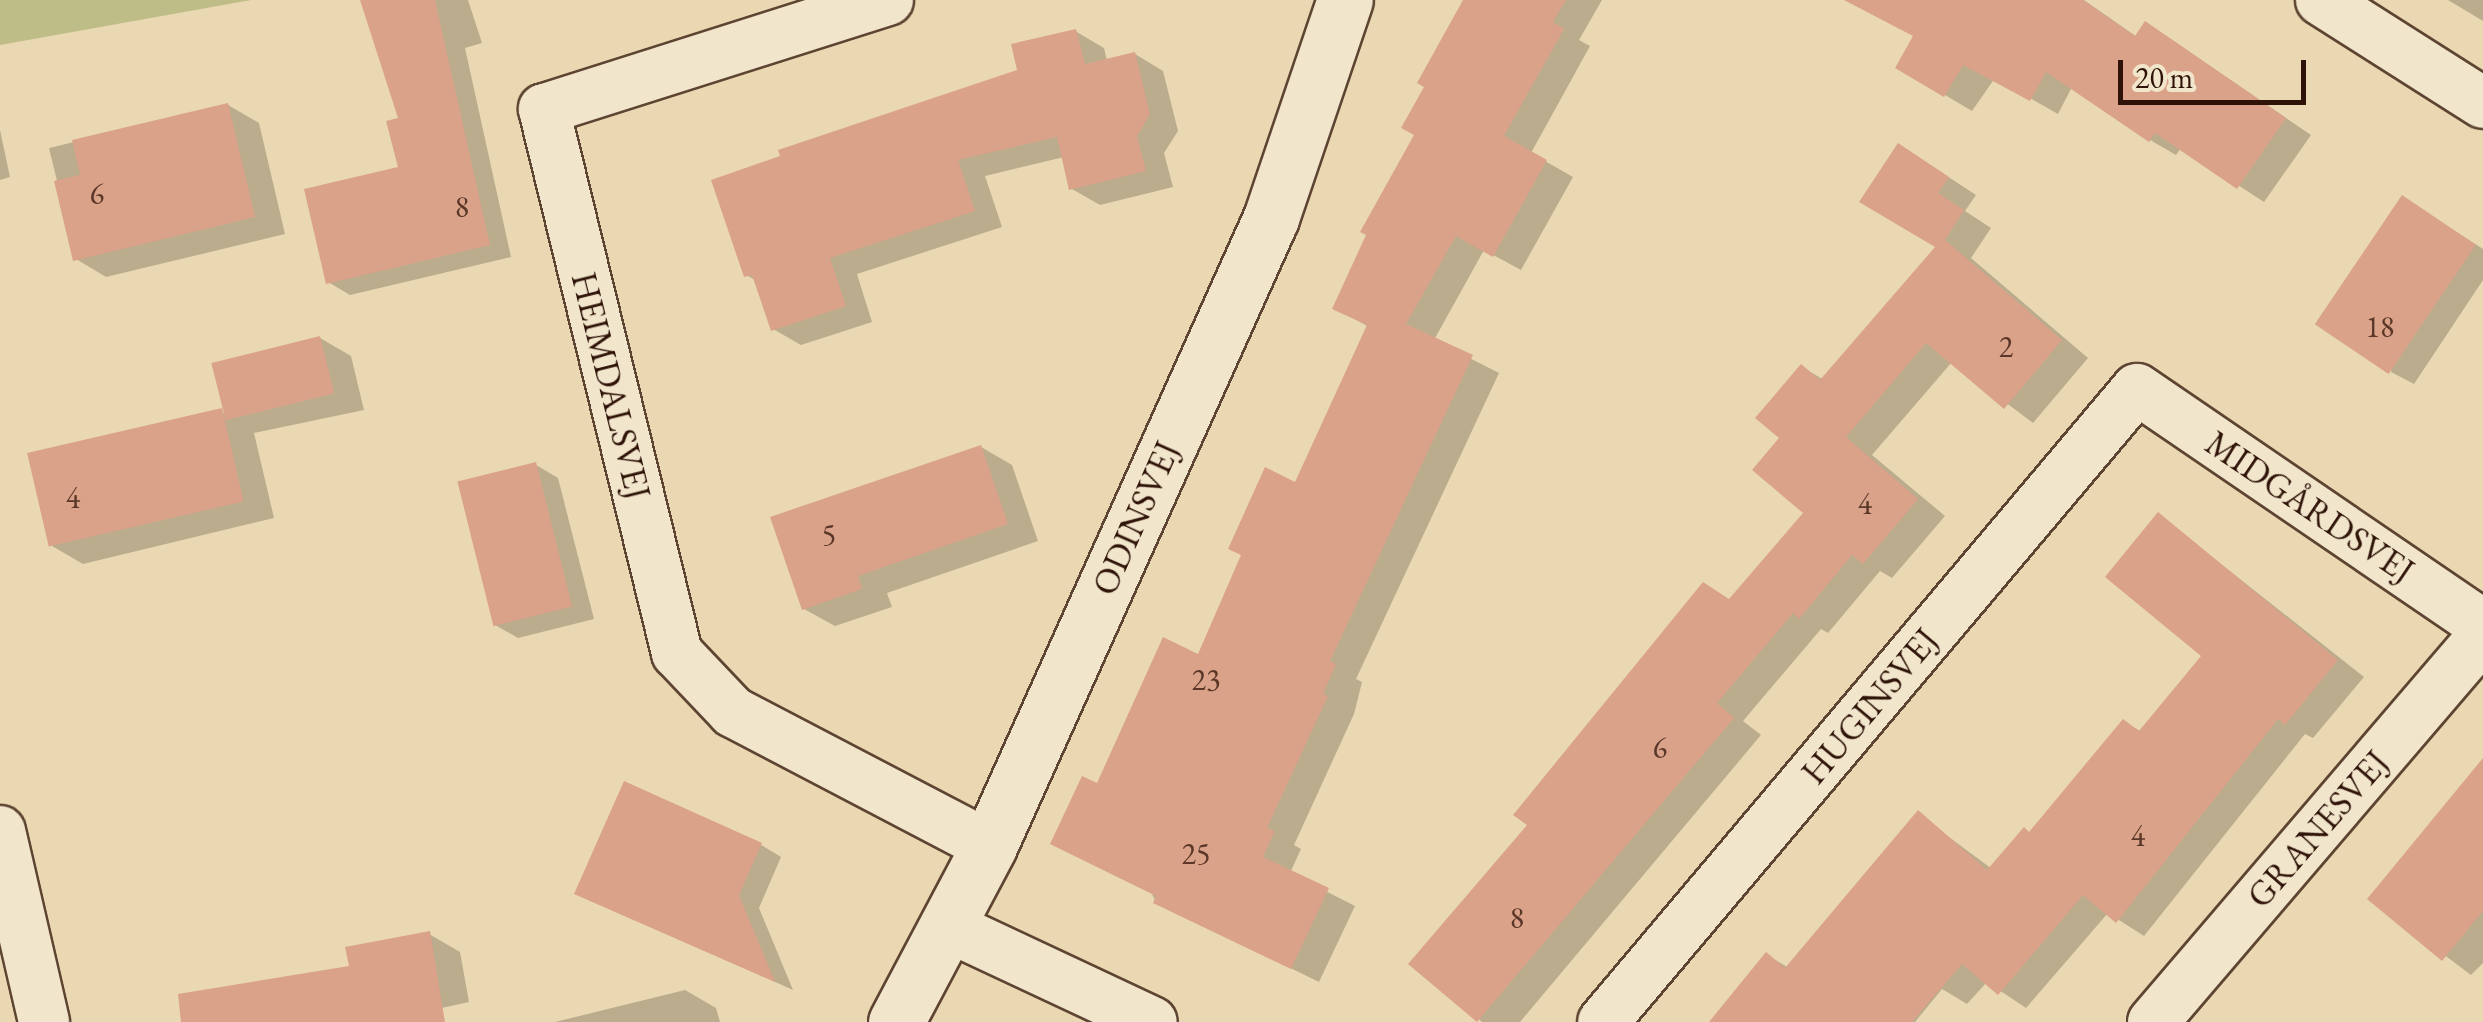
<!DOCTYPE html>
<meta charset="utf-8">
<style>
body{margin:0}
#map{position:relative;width:2483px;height:1022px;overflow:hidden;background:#e9d8b1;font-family:"EB Garamond",serif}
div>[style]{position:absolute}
.green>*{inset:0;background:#bebc87}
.shadow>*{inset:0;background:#0003}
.building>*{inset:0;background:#daa288;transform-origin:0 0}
.roads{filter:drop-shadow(2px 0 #5e4432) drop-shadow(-2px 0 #5e4432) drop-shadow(0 2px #5e4432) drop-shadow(0 -2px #5e4432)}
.street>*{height:50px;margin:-25px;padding:0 25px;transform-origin:25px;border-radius:25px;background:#f1e6cc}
.secondary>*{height:55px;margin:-27.5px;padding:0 27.5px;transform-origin:27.5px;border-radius:27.5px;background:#f1e6cc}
span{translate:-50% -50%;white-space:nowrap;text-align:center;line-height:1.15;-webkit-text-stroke:8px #f1e6cc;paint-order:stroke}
.number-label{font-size:30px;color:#5a3728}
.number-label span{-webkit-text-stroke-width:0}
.street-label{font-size:35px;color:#2f1308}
.scale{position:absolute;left:2118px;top:60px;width:188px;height:45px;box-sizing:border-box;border:5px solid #2f1308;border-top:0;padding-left:12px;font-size:30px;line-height:35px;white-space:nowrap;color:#2f1308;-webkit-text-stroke:8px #f1e6cc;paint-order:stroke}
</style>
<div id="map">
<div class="green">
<div style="clip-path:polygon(0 0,251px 0,0 45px)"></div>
</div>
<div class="shadow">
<div style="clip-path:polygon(363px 0,468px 0,482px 43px,465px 48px,511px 257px,350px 295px,328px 282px,401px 169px,401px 120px)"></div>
<div style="clip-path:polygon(1466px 0,1602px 0,1579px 40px,1590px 46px,1531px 153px,1573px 177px,1521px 270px,1484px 250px,1434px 340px,1499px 373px,1356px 679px,1362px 682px,1354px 714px,1294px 845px,1301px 849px,1290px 873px,1355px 906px,1319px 982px,1156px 902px,1098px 787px,1199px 657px,1244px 555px,1296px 485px,1369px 327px,1335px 308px,1418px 134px,1427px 86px)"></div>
<div style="clip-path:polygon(1919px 0,2084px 0,2137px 37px,2172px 40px,2311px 135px,2264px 202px,2181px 148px,2176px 155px,2150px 140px,2072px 87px,2058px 114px,1995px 78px,1972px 111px,1898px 67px,1916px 36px)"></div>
<div style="clip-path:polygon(2448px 0,2483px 0,2483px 21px)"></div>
<div style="clip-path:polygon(1075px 31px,1104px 48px,1107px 61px,1135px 54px,1163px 71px,1178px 131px,1164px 153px,1173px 187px,1100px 205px,1072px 189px,1064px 157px,985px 176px,1002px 227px,857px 274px,872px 322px,801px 345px,773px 329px,757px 281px,746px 275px)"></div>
<div style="clip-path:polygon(228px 105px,259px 123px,285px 234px,106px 277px,76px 259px,49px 148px)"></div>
<div style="clip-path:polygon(0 130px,10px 177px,0 180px)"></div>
<div style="clip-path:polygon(1927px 163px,1976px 195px,1965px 211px,1991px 228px,1971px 258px,2088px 358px,2033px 423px,1952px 362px,1872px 455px,1945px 516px,1892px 578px,1880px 571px,1828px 633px,1821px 629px,1743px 721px,1761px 735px,1520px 1022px,1482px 1022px,1412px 963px,1806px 513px,1782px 438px,1802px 367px,1824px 380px,1939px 246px)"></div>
<div style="clip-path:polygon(2425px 212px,2483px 249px,2483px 280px,2414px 384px,2391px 372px)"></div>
<div style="clip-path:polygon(320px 338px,351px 356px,364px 410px,254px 433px,274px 518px,83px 564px,52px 546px)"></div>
<div style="clip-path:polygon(981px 447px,1012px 465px,1038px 541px,887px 593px,892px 607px,835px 626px,804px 609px)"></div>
<div style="clip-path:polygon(536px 465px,558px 478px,594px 619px,518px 638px,495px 625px)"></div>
<div style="clip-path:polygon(2159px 515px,2364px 677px,2313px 738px,2305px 734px,2144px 936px,2108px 913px,2026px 1008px,1987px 982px,1967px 1004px,1942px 989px,1915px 1022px,1712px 1022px,1767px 955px,1789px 968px,1918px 814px,1992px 869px,2031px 834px,2124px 722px,2142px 732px,2205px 656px)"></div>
<div style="clip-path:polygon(2483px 762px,2483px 963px,2471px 975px,2370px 899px)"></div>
<div style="clip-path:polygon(761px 845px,781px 857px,759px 908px,793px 990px,577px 893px)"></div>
<div style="clip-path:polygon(429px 934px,460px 952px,469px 1002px,437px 1009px,439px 1022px,248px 1022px)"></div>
<div style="clip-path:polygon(685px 990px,716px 1008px,720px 1022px,555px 1022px)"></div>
</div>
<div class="building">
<div style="clip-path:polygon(360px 0,435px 0,490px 245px,326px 284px,304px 189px,398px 167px,386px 121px,398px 118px)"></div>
<div style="clip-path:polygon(1463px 0,1566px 0,1553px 22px,1564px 29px,1504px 136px,1547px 160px,1493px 257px,1456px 236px,1406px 324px,1473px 355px,1330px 661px,1336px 664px,1323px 694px,1328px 696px,1267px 828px,1275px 831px,1263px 857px,1329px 888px,1291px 969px,1153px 903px,1156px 896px,1050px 844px,1082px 776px,1097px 783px,1163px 637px,1198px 654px,1241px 555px,1228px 549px,1265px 467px,1295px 482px,1367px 325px,1332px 309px,1366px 235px,1360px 232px,1414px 135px,1401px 128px,1424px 87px,1417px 83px)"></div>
<div style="clip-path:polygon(1844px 0,2083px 0,2135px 36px,2145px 21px,2286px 118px,2237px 189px,2155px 133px,2149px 142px,2046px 72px,2030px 101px,1963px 65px,1944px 97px,1895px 68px,1913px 36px)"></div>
<div style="clip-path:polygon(1076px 29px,1085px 64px,1135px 52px,1150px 114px,1137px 136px,1146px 171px,1069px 190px,1057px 137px,958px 160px,975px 211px,830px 258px,846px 306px,771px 331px,752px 275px,744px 277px,711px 180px,780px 156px,778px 150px,1017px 70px,1011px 44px)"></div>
<div style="clip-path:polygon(228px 103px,255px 217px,73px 261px,54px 181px,80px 175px,72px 140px)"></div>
<div style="clip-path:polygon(1898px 143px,1949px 177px,1938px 193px,1964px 210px,1945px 240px,2062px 340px,2004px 409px,1926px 343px,1846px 437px,1918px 499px,1863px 564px,1852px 555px,1799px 619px,1793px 613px,1717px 703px,1734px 718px,1477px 1022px,1408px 964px,1527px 825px,1513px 815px,1703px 582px,1729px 599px,1803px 513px,1752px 470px,1779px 438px,1755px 418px,1801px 364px,1820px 380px,1935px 247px,1859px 202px)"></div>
<div style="left:2402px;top:195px;width:89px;height:156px;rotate:34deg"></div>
<div style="left:320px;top:336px;width:59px;height:112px;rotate:76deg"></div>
<div style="left:222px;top:408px;width:96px;height:200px;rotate:77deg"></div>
<div style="clip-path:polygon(981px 445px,1008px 524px,858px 576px,862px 589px,802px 610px,770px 517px)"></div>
<div style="left:536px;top:462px;width:149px;height:81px;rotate:76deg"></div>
<div style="clip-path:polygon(2158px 512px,2338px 660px,2285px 725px,2278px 719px,2116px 923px,2083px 895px,1998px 995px,1962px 964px,1912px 1022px,1709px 1022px,1766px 952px,1785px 968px,1918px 810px,1987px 870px,2024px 827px,2029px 832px,2123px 719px,2139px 731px,2201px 656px,2105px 577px)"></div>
<div style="clip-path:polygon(2483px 758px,2483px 911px,2442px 961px,2367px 899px)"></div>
<div style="clip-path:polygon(624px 781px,762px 843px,739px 895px,775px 982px,574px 894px)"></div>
<div style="clip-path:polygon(430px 931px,445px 1022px,181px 1022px,178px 994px,349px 966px,345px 947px)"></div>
</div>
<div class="roads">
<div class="street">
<div style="left:888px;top:0;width:361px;rotate:162.4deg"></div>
<div style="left:544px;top:109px;width:560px;rotate:76.26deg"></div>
<div style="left:677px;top:653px;width:81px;rotate:46.5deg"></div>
<div style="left:733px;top:712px;width:289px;rotate:27.6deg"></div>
<div style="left:2321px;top:0;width:192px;rotate:32.4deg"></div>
<div style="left:0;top:831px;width:196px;rotate:77deg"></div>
<div style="left:947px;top:926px;width:226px;rotate:25.1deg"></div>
<div style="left:1603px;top:1022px;width:828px;rotate:-49.85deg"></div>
<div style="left:2137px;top:389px;width:419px;rotate:34.3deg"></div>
<div style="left:2153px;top:1022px;width:508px;rotate:-49.47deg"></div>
</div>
<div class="secondary">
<div style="left:896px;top:1022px;width:199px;rotate:-62.1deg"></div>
<div style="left:989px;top:846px;width:688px;rotate:-65.82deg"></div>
<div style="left:1271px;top:218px;width:230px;rotate:-71.3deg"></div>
</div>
</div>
<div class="number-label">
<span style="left:97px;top:194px">6</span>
<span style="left:462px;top:207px">8</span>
<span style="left:2380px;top:327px">18</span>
<span style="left:2006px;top:347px">2</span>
<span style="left:73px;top:498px">4</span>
<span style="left:1865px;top:504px">4</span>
<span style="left:829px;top:535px">5</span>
<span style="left:1206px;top:680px">23</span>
<span style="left:1660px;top:748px">6</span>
<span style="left:2138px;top:836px">4</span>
<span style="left:1196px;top:854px">25</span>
<span style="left:1517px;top:918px">8</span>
</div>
<div class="street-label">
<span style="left:611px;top:386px;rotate:76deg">HEIMDALSVEJ</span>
<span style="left:2310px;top:507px;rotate:34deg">MIDGÅRDSVEJ</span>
<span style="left:1136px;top:518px;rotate:-66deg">ODINSVEJ</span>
<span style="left:1870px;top:706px;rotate:-50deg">HUGINSVEJ</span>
<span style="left:2318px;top:829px;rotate:-49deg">GRANESVEJ</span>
</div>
<div class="scale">20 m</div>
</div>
